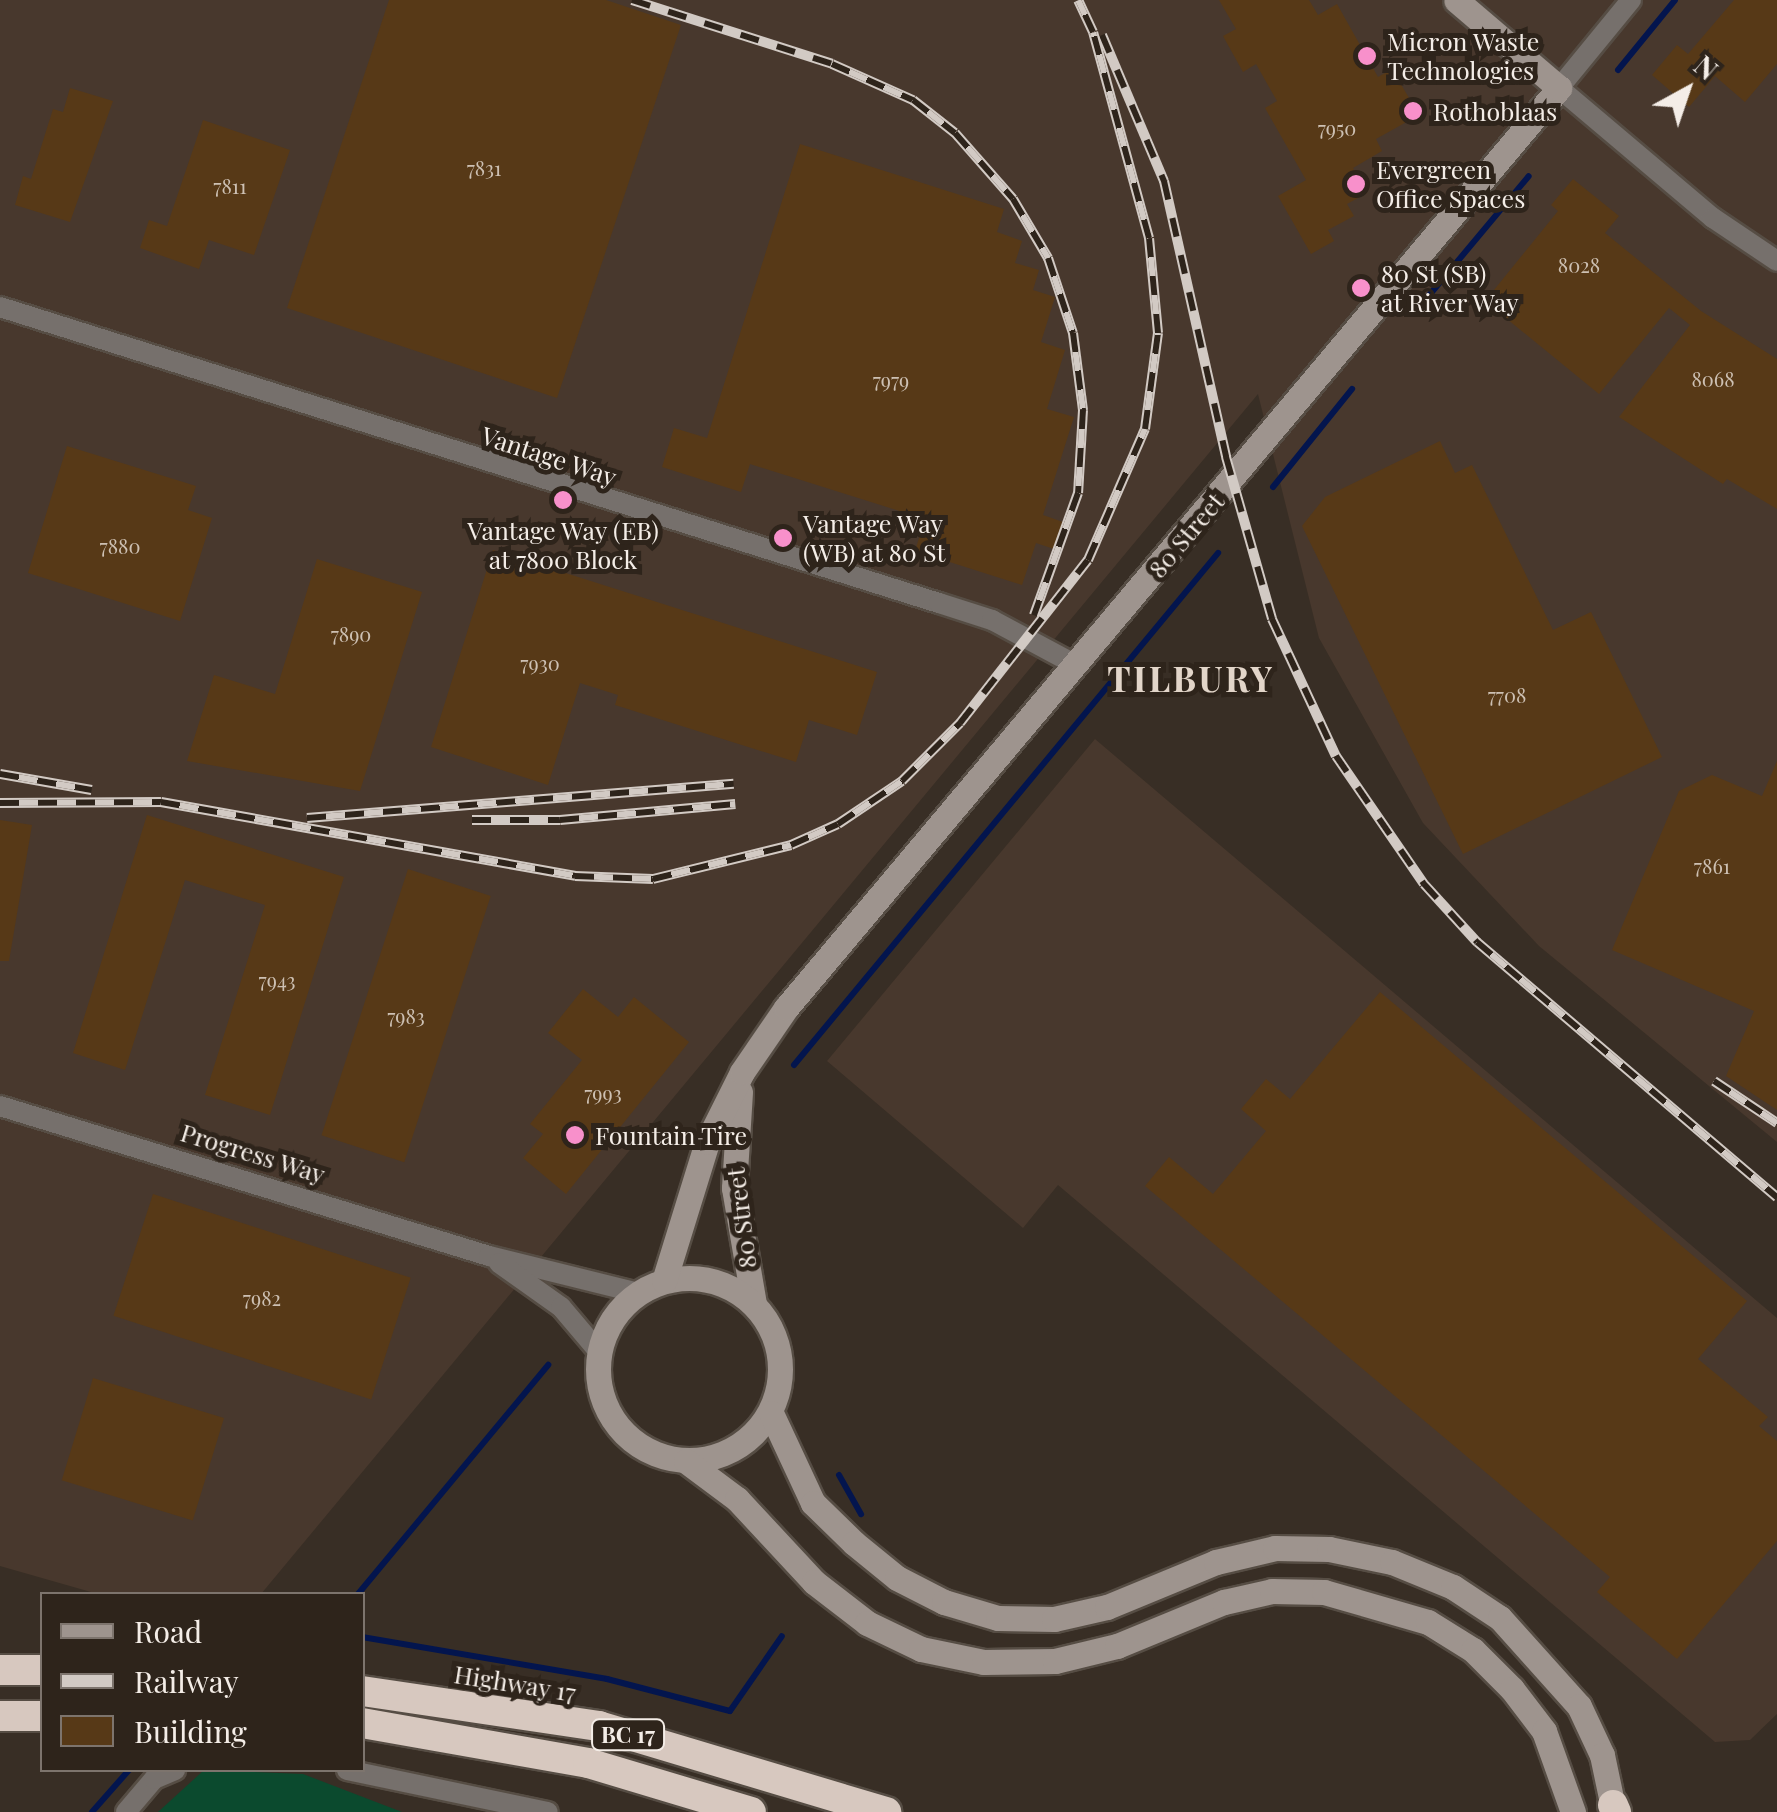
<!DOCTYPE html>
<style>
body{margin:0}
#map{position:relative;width:1777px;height:1812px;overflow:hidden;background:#382e25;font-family:"Playfair Display",serif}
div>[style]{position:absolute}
.industrial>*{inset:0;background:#48382d}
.green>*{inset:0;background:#0b4a2e}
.stream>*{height:6px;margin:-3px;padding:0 3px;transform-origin:3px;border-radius:3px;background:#03154e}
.building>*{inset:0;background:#573917;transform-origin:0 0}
.roads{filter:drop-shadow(2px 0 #564d44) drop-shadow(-2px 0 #564d44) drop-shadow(0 2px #564d44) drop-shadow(0 -2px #564d44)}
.street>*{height:20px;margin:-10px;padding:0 10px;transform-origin:10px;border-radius:10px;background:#76706c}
.secondary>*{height:25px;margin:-12.5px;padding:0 12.5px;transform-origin:12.5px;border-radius:12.5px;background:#9e948e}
.secondary>.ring{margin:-12.5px;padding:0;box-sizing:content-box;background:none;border:25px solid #9e948e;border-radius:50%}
.highway>*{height:30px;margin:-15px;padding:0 15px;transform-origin:15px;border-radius:15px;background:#d7c8bf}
.rail>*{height:10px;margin-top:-5px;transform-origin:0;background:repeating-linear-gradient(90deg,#2e241b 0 19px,#d2cac4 0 38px);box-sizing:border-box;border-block:2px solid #d2cac4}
.dots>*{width:28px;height:28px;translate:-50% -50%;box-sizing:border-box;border:5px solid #2e241b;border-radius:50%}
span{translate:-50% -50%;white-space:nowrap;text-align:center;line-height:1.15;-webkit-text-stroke:10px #2e241b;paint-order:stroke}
.number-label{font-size:20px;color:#cdc0b3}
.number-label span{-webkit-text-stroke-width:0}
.shield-label span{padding:2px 8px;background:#2e241b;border:2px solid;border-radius:8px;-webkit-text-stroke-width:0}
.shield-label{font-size:22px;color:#f4ede7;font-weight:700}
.poi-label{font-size:25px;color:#f4ede7}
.left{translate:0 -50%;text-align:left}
.street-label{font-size:25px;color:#f4ede7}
.district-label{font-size:35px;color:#e2d5c9;font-weight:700;letter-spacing:2.5px}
.legend{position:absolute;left:40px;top:1592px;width:325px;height:180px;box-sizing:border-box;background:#2e241b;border:2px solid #7d746d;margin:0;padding:12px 18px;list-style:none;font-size:30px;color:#f4ede7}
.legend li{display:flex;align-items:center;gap:20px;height:50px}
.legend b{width:50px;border:2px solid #7d746d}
.north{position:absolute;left:1637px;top:40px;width:100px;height:100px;-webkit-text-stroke:8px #2e241b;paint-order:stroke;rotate:40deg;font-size:28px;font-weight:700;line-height:40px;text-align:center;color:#f4ede7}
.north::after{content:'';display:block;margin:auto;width:35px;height:45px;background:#f4ede7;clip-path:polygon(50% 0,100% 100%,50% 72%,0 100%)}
</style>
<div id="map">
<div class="industrial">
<div style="clip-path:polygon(0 0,1777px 0,1777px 1142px,1539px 946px,1423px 823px,1319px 638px,1258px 394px,261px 1594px,98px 1594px,0 1566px)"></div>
<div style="clip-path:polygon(1095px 739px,1777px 1318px,1777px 1714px,1750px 1740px,1715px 1742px,1058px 1185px,1023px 1228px,827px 1061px)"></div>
</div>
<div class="green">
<div style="clip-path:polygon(204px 1770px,303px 1774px,402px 1812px,158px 1812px)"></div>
</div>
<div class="stream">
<div style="left:1618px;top:70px;width:90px;rotate:-50.8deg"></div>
<div style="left:1426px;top:299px;width:160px;rotate:-50.1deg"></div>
<div style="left:1273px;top:487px;width:126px;rotate:-51.1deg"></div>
<div style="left:794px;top:1065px;width:665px;rotate:-50.37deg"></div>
<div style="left:839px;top:1475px;width:45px;rotate:60.6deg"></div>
<div style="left:358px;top:1594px;width:298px;rotate:-50.3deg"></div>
<div style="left:362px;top:1637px;width:249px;rotate:9.7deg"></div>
<div style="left:607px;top:1679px;width:127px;rotate:14.6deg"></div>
<div style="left:730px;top:1711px;width:91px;rotate:-55.3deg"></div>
<div style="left:92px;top:1812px;width:56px;rotate:-48.6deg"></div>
</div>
<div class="building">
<div style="clip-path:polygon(389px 0,606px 0,681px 25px,557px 398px,287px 308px)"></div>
<div style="clip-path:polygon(1219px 0,1309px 0,1318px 15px,1337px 4px,1378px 77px,1392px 69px,1419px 115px,1376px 139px,1382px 151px,1353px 168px,1367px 193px,1347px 204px,1354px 216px,1328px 230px,1334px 241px,1311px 254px,1278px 196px,1306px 180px,1265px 108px,1277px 101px,1256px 64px,1243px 72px,1223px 36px,1236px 29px)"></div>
<div style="clip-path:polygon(1734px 0,1777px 0,1777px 64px,1745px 102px,1715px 76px,1689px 107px,1652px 75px,1677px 45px,1688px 54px)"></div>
<div style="clip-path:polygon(70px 88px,113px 101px,70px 222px,15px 205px,23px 176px,31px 179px,53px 109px,63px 112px)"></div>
<div style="clip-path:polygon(203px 120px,290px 150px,254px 255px,209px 240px,199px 269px,140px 248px,149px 220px,167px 226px)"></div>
<div style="clip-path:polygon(800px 144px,1004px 209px,997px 232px,1022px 241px,1015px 263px,1039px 270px,1033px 290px,1055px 297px,1041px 342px,1065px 350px,1047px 409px,1074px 417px,1043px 515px,1063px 522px,1054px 549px,1036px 543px,1022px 585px,915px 551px,925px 519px,750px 464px,741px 492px,662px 467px,674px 428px,707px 438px)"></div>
<div style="clip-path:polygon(1573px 179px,1619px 216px,1605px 233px,1701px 311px,1777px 359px,1777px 509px,1727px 479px,1723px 484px,1619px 417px,1690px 325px,1669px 308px,1599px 394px,1485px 301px,1558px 211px,1551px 205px)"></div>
<div style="clip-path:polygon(1440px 441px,1455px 473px,1472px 465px,1553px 630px,1591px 612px,1662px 757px,1463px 854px,1302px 526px,1325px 497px)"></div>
<div style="clip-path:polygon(67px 446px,196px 486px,188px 510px,212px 518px,180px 621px,28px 573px)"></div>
<div style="clip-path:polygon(493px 550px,877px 672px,857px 735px,809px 720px,796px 762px,615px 705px,618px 695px,580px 683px,548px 785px,431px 747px)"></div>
<div style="clip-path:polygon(317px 559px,422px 592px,360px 791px,187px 761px,214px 675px,275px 694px)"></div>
<div style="clip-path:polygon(1777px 761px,1777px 1110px,1726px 1076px,1754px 1011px,1612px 950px,1679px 791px,1712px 775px,1762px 796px)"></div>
<div style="clip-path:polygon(147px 815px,344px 877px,270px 1115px,205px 1095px,265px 905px,185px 880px,125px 1070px,73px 1053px)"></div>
<div style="clip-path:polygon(0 820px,32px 825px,9px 961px,0 961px)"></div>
<div style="left:408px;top:869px;width:87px;height:280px;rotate:18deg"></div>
<div style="clip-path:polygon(583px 989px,618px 1017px,634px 997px,689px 1042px,566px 1194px,523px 1158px,543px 1134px,530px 1124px,582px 1060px,548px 1033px)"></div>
<div style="clip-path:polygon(1380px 992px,1747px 1301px,1698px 1359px,1768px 1417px,1759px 1426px,1777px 1441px,1777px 1541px,1677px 1659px,1597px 1592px,1610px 1577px,1145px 1186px,1169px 1157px,1213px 1194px,1266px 1131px,1241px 1109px,1266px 1079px,1290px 1099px)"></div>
<div style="left:153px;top:1194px;width:271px;height:128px;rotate:18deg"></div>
<div style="left:93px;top:1378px;width:137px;height:107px;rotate:17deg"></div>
</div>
<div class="roads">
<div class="street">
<div style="left:1631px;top:0;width:114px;rotate:129.3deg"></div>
<div style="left:1559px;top:88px;width:202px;rotate:40.2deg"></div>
<div style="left:1713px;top:218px;width:77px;rotate:33.9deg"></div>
<div style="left:0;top:307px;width:985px;rotate:17.5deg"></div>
<div style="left:939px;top:603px;width:56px;rotate:17.8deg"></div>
<div style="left:992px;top:620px;width:95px;rotate:28.2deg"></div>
<div style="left:0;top:1106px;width:511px;rotate:17.05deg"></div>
<div style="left:489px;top:1256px;width:154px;rotate:13.9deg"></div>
<div style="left:499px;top:1263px;width:76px;rotate:35.4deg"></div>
<div style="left:561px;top:1307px;width:59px;rotate:49.8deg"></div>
<div style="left:347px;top:1770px;width:205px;rotate:11.8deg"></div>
<div style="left:126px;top:1812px;width:43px;rotate:-49.7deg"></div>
<div style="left:154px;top:1779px;width:23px;rotate:-23deg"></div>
</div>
<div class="secondary">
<div style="left:740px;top:1092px;width:96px;rotate:93.6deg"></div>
<div style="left:734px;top:1188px;width:118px;rotate:80.2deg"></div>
<div class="ring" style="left:598px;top:1278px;width:157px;height:157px"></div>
<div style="left:664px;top:1281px;width:145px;rotate:-72.8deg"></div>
<div style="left:707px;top:1142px;width:78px;rotate:-63.4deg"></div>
<div style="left:742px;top:1072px;width:78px;rotate:-55.5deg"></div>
<div style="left:786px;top:1008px;width:1202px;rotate:-49.96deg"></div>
<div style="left:1559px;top:88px;width:135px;rotate:-139.5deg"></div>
<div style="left:771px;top:1413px;width:99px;rotate:65deg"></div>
<div style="left:813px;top:1503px;width:57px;rotate:44.3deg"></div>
<div style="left:854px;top:1543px;width:55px;rotate:39.1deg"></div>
<div style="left:897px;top:1578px;width:53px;rotate:27.1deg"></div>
<div style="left:944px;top:1602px;width:56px;rotate:16.5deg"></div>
<div style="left:998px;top:1618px;width:56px;rotate:1deg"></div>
<div style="left:1054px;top:1619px;width:54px;rotate:-12.8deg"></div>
<div style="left:1107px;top:1607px;width:118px;rotate:-22.4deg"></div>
<div style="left:1216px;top:1562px;width:61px;rotate:-13.3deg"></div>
<div style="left:1275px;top:1548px;width:54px;rotate:1.1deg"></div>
<div style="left:1329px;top:1549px;width:64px;rotate:11.7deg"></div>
<div style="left:1392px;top:1562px;width:66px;rotate:22.3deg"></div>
<div style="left:1453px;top:1587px;width:56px;rotate:33.4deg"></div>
<div style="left:1500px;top:1618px;width:118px;rotate:48.1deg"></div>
<div style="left:1579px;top:1706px;width:54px;rotate:64.9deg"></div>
<div style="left:1602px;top:1755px;width:58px;rotate:78.1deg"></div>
<div style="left:686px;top:1461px;width:64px;rotate:36.7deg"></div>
<div style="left:737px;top:1499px;width:113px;rotate:47.1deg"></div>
<div style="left:814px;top:1582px;width:67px;rotate:37.7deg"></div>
<div style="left:867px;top:1623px;width:60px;rotate:25.7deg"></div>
<div style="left:921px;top:1649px;width:64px;rotate:11.7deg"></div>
<div style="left:984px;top:1662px;width:71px;rotate:-0.8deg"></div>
<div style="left:1055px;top:1661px;width:64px;rotate:-13.6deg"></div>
<div style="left:1117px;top:1646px;width:116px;rotate:-22.4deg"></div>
<div style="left:1224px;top:1602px;width:49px;rotate:-12.9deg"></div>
<div style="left:1272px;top:1591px;width:52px;rotate:1.1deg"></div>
<div style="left:1324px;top:1592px;width:108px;rotate:16.1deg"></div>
<div style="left:1428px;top:1622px;width:53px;rotate:31.9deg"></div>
<div style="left:1473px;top:1650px;width:55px;rotate:45deg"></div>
<div style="left:1512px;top:1689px;width:53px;rotate:52.7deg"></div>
<div style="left:1544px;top:1731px;width:86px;rotate:70.3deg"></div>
</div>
<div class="highway">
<div style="left:0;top:1670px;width:42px"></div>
<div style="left:362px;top:1691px;width:240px;rotate:8.4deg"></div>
<div style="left:599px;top:1726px;width:300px;rotate:16.7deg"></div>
<div style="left:0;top:1716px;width:42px"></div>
<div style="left:362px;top:1723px;width:230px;rotate:10deg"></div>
<div style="left:588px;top:1763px;width:170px;rotate:16.7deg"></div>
<div style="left:1613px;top:1805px;width:8px;rotate:67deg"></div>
</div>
</div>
<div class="rail">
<div style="left:632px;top:0;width:210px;rotate:17.7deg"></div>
<div style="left:832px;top:64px;width:89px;rotate:24deg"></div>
<div style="left:913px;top:100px;width:53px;rotate:38.2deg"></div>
<div style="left:955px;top:133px;width:88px;rotate:48.7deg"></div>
<div style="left:1013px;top:199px;width:69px;rotate:59.3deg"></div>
<div style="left:1048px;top:258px;width:79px;rotate:71.6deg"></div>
<div style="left:1073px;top:333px;width:78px;rotate:82.6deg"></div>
<div style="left:1083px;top:410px;width:83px;rotate:93.4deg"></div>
<div style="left:1078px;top:493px;width:130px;rotate:109.8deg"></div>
<div style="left:1102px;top:35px;width:159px;rotate:67deg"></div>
<div style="left:1164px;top:181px;width:283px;rotate:77.3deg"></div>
<div style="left:1226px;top:457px;width:168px;rotate:74.1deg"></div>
<div style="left:1272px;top:619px;width:151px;rotate:65deg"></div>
<div style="left:1336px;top:756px;width:155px;rotate:55.5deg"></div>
<div style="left:1424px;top:884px;width:79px;rotate:47.6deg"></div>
<div style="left:1477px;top:942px;width:394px;rotate:40.4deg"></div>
<div style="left:0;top:774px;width:93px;rotate:9.9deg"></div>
<div style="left:0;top:803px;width:161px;rotate:-0.4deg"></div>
<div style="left:161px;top:802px;width:421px;rotate:10.1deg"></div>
<div style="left:575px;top:876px;width:78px;rotate:2.2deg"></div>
<div style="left:653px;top:879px;width:142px;rotate:-13.8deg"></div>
<div style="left:791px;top:845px;width:51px;rotate:-24.1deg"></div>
<div style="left:838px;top:824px;width:77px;rotate:-33.9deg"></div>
<div style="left:902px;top:781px;width:82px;rotate:-45deg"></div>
<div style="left:960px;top:723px;width:207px;rotate:-51.9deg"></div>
<div style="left:1088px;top:560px;width:143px;rotate:-66.5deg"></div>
<div style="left:1145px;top:429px;width:97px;rotate:-82.3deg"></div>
<div style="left:1158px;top:333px;width:95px;rotate:-95.4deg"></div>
<div style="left:1149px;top:238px;width:213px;rotate:-105.2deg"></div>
<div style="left:1093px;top:32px;width:35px;rotate:-115deg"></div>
<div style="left:307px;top:818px;width:428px;rotate:-4.6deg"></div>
<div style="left:472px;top:820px;width:88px"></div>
<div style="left:560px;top:820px;width:176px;rotate:-5.2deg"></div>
<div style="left:1714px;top:1081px;width:76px;rotate:33.7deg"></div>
</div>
<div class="dots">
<div style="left:1367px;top:56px;background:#f890cb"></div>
<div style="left:1413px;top:111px;background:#f890cb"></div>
<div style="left:1356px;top:184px;background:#f890cb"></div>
<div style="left:1361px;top:288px;background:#f890cb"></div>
<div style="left:563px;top:500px;background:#f890cb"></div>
<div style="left:783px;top:538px;background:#f890cb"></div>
<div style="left:575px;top:1135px;background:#f890cb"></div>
</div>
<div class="number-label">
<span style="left:1337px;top:127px">7950</span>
<span style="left:484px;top:167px">7831</span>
<span style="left:230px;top:185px">7811</span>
<span style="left:1579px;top:264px">8028</span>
<span style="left:1713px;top:378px">8068</span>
<span style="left:891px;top:379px">7979</span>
<span style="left:120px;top:545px">7880</span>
<span style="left:351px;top:633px">7890</span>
<span style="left:540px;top:662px">7930</span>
<span style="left:1507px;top:694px">7708</span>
<span style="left:1712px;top:865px">7861</span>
<span style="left:277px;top:979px">7943</span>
<span style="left:406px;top:1015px">7983</span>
<span style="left:603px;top:1092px">7993</span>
<span style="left:262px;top:1297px">7982</span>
</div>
<div class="shield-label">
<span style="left:628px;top:1735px">BC 17</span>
</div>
<div class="poi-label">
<span class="left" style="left:1387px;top:56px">Micron Waste<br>Technologies</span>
<span class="left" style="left:1433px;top:111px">Rothoblaas</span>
<span class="left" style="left:1376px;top:184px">Evergreen<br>Office Spaces</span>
<span class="left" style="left:1381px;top:288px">80 St (SB)<br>at River Way</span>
<span class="left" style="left:803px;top:538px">Vantage Way<br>(WB) at 80 St</span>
<span style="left:563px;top:545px">Vantage Way (EB)<br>at 7800 Block</span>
<span class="left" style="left:595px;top:1135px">Fountain Tire</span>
</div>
<div class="street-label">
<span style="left:549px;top:456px;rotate:18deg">Vantage Way</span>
<span style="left:1186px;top:535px;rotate:-50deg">80 Street</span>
<span style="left:253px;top:1153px;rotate:17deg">Progress Way</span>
<span style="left:741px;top:1218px;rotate:-97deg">80 Street</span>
<span style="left:515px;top:1683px;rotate:9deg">Highway 17</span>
</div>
<div class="district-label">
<span style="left:1191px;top:678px">TILBURY</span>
</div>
<ul class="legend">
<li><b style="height:12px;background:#9e948e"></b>Road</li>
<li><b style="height:12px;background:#d2cac4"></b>Railway</li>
<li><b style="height:28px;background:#573917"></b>Building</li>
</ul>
<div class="north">N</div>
</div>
